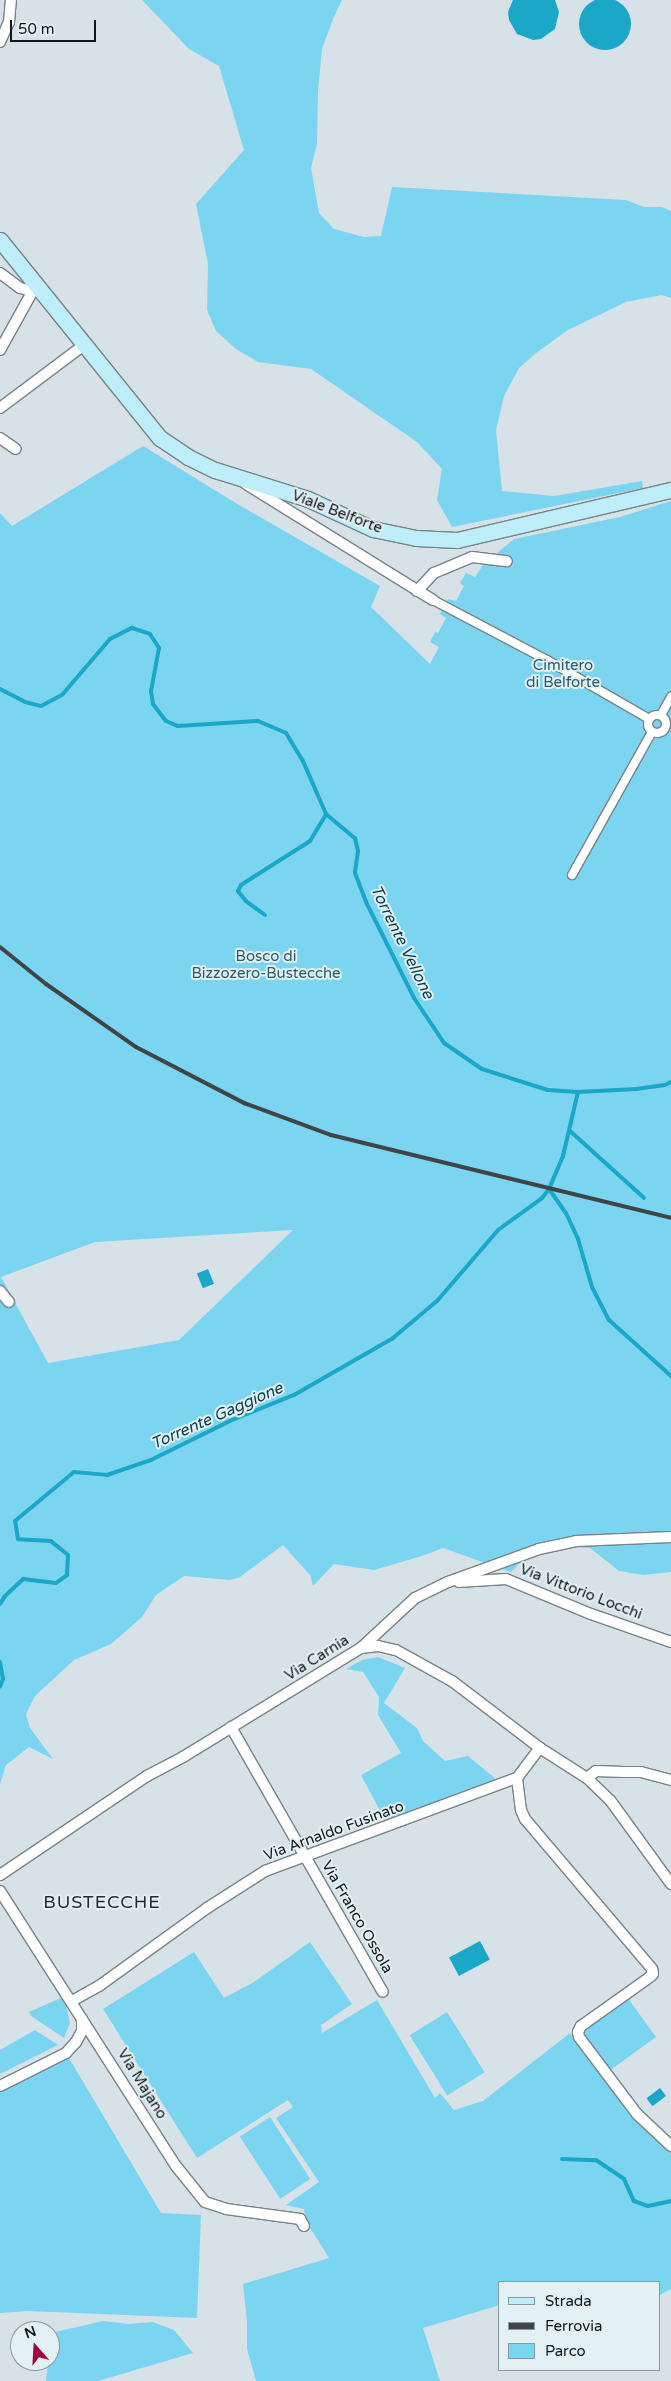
<!DOCTYPE html>
<style>
body{margin:0}
#map{position:relative;width:671px;height:2381px;overflow:hidden;background:#d6e2e7;font-family:"Varela Round",sans-serif}
div>[style]{position:absolute}
.green>*{inset:0;background:#7bd5f1;transform-origin:0 0}
.water>*{inset:0;background:#1aa7c8;transform-origin:0 0}
.round{border-radius:50%}
.stream>*{height:4px;margin:-2px;padding:0 2px;transform-origin:2px;border-radius:2px;background:#1aa7c8}
.roads{filter:drop-shadow(1px 0 #788386) drop-shadow(-1px 0 #788386) drop-shadow(0 1px #788386) drop-shadow(0 -1px #788386)}
.pedestrian>*{height:8px;margin:-4px;padding:0 4px;transform-origin:4px;border-radius:4px;background:#fff}
.pedestrian>.ring{margin:-4px;padding:0;box-sizing:content-box;background:none;border:8px solid #fff;border-radius:50%}
.minor>*{height:10px;margin:-5px;padding:0 5px;transform-origin:5px;border-radius:5px;background:#fff}
.secondary>*{height:15px;margin:-7.5px;padding:0 7.5px;transform-origin:7.5px;border-radius:7.5px;background:#bdeef9}
.rail>*{height:4px;margin:-2px;padding:0 2px;transform-origin:2px;border-radius:2px;background:#3f4547}
span{translate:-50% -50%;white-space:nowrap;text-align:center;line-height:1.15;-webkit-text-stroke:4px #e3f0f4;paint-order:stroke}
.street-label{font-size:15px;color:#121618}
.park-label{font-size:15px;color:#295c6b}
.water-label{font-size:16px;color:#043e4c;font-style:italic}
.quarter-label{font-size:18px;color:#222c2f;letter-spacing:1px}
.legend{position:absolute;left:498px;top:2281px;width:162px;height:90px;box-sizing:border-box;background:#e3f0f4;border:1px solid #8f999c;margin:0;padding:6px 9px;list-style:none;font-size:15px;color:#121618}
.legend li{display:flex;align-items:center;gap:10px;height:25px}
.legend b{width:25px;border:1px solid #8f999c}
.north{position:absolute;left:10px;top:2321px;width:50px;height:50px;box-sizing:border-box;background:#e3f0f4;border:1px solid #8f999c;border-radius:50%;rotate:341deg;font-size:14px;font-weight:700;line-height:20px;text-align:center;color:#121618}
.north::after{content:'';display:block;margin:auto;width:18px;height:22px;background:#a1033f;clip-path:polygon(50% 0,100% 100%,50% 72%,0 100%)}
.scale{position:absolute;left:10px;top:20px;width:86px;height:22px;box-sizing:border-box;border:2px solid #121618;border-top:0;padding-left:6px;font-size:15px;line-height:18px;white-space:nowrap;color:#121618;-webkit-text-stroke:4px #e3f0f4;paint-order:stroke}
</style>
<div id="map">
<div class="green">
<div style="clip-path:polygon(142px 0,342px 0,333px 19px,322px 49px,318px 91px,317px 144px,311px 168px,319px 213px,334px 229px,364px 237px,381px 236px,392px 187px,626px 200px,644px 207px,662px 207px,671px 211px,671px 298px,662px 295px,626px 302px,568px 330px,536px 353px,519px 368px,504px 396px,496px 430px,502px 491px,554px 496px,642px 481px,643px 488px,452px 527px,437px 500px,442px 469px,417px 442px,311px 369px,258px 362px,236px 349px,216px 331px,207px 310px,208px 264px,196px 204px,244px 150px,219px 66px,189px 49px)"></div>
<div style="clip-path:polygon(evenodd,143px 446px,239px 505px,380px 586px,371px 607px,430px 664px,439px 647px,430px 642px,435px 632px,438px 633px,446px 618px,440px 614px,448px 599px,456px 601px,464px 586px,460px 583px,466px 573px,475px 577px,483px 565px,514px 539px,620px 517px,671px 501px,671px 1572px,643px 1575px,619px 1571px,590px 1548px,564px 1547px,523px 1560px,511px 1572px,443px 1548px,422px 1556px,374px 1570px,334px 1564px,313px 1586px,310px 1575px,283px 1545px,240px 1577px,230px 1580px,184px 1576px,156px 1595px,142px 1617px,111px 1644px,74px 1660px,35px 1696px,26px 1714px,30px 1728px,53px 1759px,29px 1747px,6px 1765px,0 1784px,0 513px,12px 526px,143px 446px,293px 1230px,179px 1340px,48px 1363px,1px 1277px,95px 1242px,293px 1230px)"></div>
<div style="clip-path:polygon(378px 1657px,405px 1668px,384px 1703px,417px 1728px,423px 1741px,445px 1761px,468px 1756px,497px 1780px,385px 1820px,361px 1775px,401px 1753px,378px 1715px,379px 1697px,363px 1672px,346px 1669px,362px 1660px)"></div>
<div style="clip-path:polygon(310px 1942px,352px 2004px,321px 2025px,322px 2033px,377px 2000px,435px 2098px,440px 2093px,454px 2110px,483px 2101px,570px 2033px,636px 2121px,671px 2152px,671px 2289px,660px 2295px,660px 2282px,500px 2282px,500px 2305px,423px 2328px,440px 2381px,256px 2381px,247px 2349px,247px 2322px,243px 2284px,329px 2258px,307px 2223px,304px 2209px,286px 2205px,319px 2182px,276px 2118px,293px 2107px,288px 2100px,197px 2158px,103px 2009px,194px 1952px,224px 1998px,254px 1982px)"></div>
<div style="clip-path:polygon(627px 1997px,656px 2037px,609px 2071px,586px 2041px,583px 2034px,585px 2027px)"></div>
<div style="clip-path:polygon(61px 1998px,66px 2006px,70px 2023px,64px 2038px,31px 2016px,29px 2012px)"></div>
<div style="left:447px;top:2012px;width:71px;height:44px;rotate:58deg"></div>
<div style="clip-path:polygon(35px 2030px,58px 2045px,0 2074px,0 2050px)"></div>
<div style="clip-path:polygon(66px 2053px,161px 2213px,201px 2215px,197px 2318px,28px 2311px,0 2313px,0 2086px)"></div>
<div style="left:270px;top:2117px;width:74px;height:36px;rotate:57deg"></div>
<div style="clip-path:polygon(103px 2321px,129px 2324px,153px 2322px,174px 2330px,193px 2353px,98px 2381px,46px 2381px,51px 2333px)"></div>
</div>
<div class="water">
<div class="round" style="left:579px;top:-2px;width:52px;height:52px"></div>
<div style="clip-path:polygon(513px 0,555px 0,559px 12px,555px 29px,541px 39px,533px 40px,517px 34px,509px 20px,508px 12px)"></div>
<div style="left:208px;top:1269px;width:16px;height:12px;rotate:68deg"></div>
<div style="left:480px;top:1941px;width:21px;height:35px;rotate:62deg"></div>
<div style="left:660px;top:2088px;width:10px;height:17px;rotate:53deg"></div>
</div>
<div class="stream">
<div style="left:0;top:689px;width:28px;rotate:27deg"></div>
<div style="left:25px;top:702px;width:16px;rotate:14deg"></div>
<div style="left:41px;top:706px;width:24px;rotate:-28deg"></div>
<div style="left:62px;top:695px;width:74px;rotate:-49.4deg"></div>
<div style="left:110px;top:639px;width:25px;rotate:-27deg"></div>
<div style="left:132px;top:628px;width:19px;rotate:18deg"></div>
<div style="left:150px;top:634px;width:17px;rotate:57deg"></div>
<div style="left:159px;top:648px;width:44px;rotate:100.5deg"></div>
<div style="left:151px;top:691px;width:13px;rotate:81deg"></div>
<div style="left:153px;top:704px;width:21px;rotate:53deg"></div>
<div style="left:166px;top:721px;width:13px;rotate:23deg"></div>
<div style="left:178px;top:726px;width:80px;rotate:-3.6deg"></div>
<div style="left:258px;top:721px;width:30px;rotate:23deg"></div>
<div style="left:286px;top:733px;width:33px;rotate:59deg"></div>
<div style="left:303px;top:761px;width:58px;rotate:66.5deg"></div>
<div style="left:326px;top:814px;width:38px;rotate:40deg"></div>
<div style="left:355px;top:838px;width:13px;rotate:77deg"></div>
<div style="left:358px;top:851px;width:22px;rotate:98deg"></div>
<div style="left:355px;top:873px;width:31px;rotate:69deg"></div>
<div style="left:366px;top:902px;width:107px;rotate:63.4deg"></div>
<div style="left:414px;top:998px;width:54px;rotate:56.3deg"></div>
<div style="left:444px;top:1043px;width:46px;rotate:34.4deg"></div>
<div style="left:482px;top:1069px;width:69px;rotate:17.7deg"></div>
<div style="left:548px;top:1090px;width:30px;rotate:4deg"></div>
<div style="left:578px;top:1092px;width:58px;rotate:-3deg"></div>
<div style="left:636px;top:1089px;width:29px;rotate:-8deg"></div>
<div style="left:665px;top:1085px;width:7px;rotate:-27deg"></div>
<div style="left:265px;top:915px;width:24px;rotate:-144deg"></div>
<div style="left:246px;top:901px;width:13px;rotate:-129deg"></div>
<div style="left:238px;top:891px;width:7px;rotate:-63deg"></div>
<div style="left:241px;top:885px;width:82px;rotate:-32.5deg"></div>
<div style="left:310px;top:841px;width:31px;rotate:-59deg"></div>
<div style="left:578px;top:1092px;width:66px;rotate:103.2deg"></div>
<div style="left:563px;top:1156px;width:36px;rotate:113deg"></div>
<div style="left:549px;top:1189px;width:29px;rotate:55deg"></div>
<div style="left:566px;top:1213px;width:29px;rotate:65deg"></div>
<div style="left:578px;top:1239px;width:50px;rotate:73.7deg"></div>
<div style="left:592px;top:1287px;width:37px;rotate:63deg"></div>
<div style="left:609px;top:1320px;width:84px;rotate:42.1deg"></div>
<div style="left:569px;top:1130px;width:101px;rotate:42.2deg"></div>
<div style="left:0;top:1604px;width:9px;rotate:-58deg"></div>
<div style="left:5px;top:1596px;width:25px;rotate:-43deg"></div>
<div style="left:23px;top:1579px;width:33px;rotate:7deg"></div>
<div style="left:56px;top:1583px;width:14px;rotate:-36deg"></div>
<div style="left:67px;top:1575px;width:20px;rotate:-87deg"></div>
<div style="left:68px;top:1555px;width:22px;rotate:-141deg"></div>
<div style="left:51px;top:1541px;width:33px;rotate:-177deg"></div>
<div style="left:18px;top:1539px;width:18px;rotate:-99deg"></div>
<div style="left:15px;top:1521px;width:77px;rotate:-39.7deg"></div>
<div style="left:74px;top:1472px;width:33px;rotate:5deg"></div>
<div style="left:107px;top:1475px;width:46px;rotate:-18.8deg"></div>
<div style="left:151px;top:1460px;width:90px;rotate:-26.3deg"></div>
<div style="left:232px;top:1420px;width:67px;rotate:-22deg"></div>
<div style="left:294px;top:1395px;width:114px;rotate:-29.9deg"></div>
<div style="left:393px;top:1338px;width:57px;rotate:-40.1deg"></div>
<div style="left:437px;top:1301px;width:94px;rotate:-49.3deg"></div>
<div style="left:498px;top:1230px;width:54px;rotate:-36deg"></div>
<div style="left:542px;top:1198px;width:11px;rotate:-52deg"></div>
<div style="left:0;top:1662px;width:17px;rotate:80deg"></div>
<div style="left:3px;top:1679px;width:8px;rotate:113deg"></div>
<div style="left:562px;top:2159px;width:34px;rotate:2deg"></div>
<div style="left:596px;top:2160px;width:34px;rotate:34deg"></div>
<div style="left:624px;top:2179px;width:24px;rotate:66deg"></div>
<div style="left:634px;top:2201px;width:15px;rotate:20deg"></div>
<div style="left:648px;top:2206px;width:24px;rotate:-12deg"></div>
</div>
<div class="roads">
<div class="pedestrian">
<div style="left:433px;top:600px;width:129px;rotate:27.8deg"></div>
<div style="left:547px;top:660px;width:118px;rotate:30deg"></div>
<div class="ring" style="left:648px;top:715px;width:10px;height:10px"></div>
<div style="left:661px;top:715px;width:21px;rotate:-61deg"></div>
<div style="left:572px;top:875px;width:164px;rotate:-60.8deg"></div>
</div>
<div class="minor">
<div style="left:0;top:42px;width:22px;rotate:-66deg"></div>
<div style="left:9px;top:22px;width:22px;rotate:-85deg"></div>
<div style="left:0;top:273px;width:25px;rotate:37deg"></div>
<div style="left:20px;top:288px;width:12px;rotate:14deg"></div>
<div style="left:0;top:350px;width:74px;rotate:-61deg"></div>
<div style="left:0;top:408px;width:105px;rotate:-36.9deg"></div>
<div style="left:0;top:438px;width:19px;rotate:35deg"></div>
<div style="left:246px;top:484px;width:220px;rotate:31.8deg"></div>
<div style="left:417px;top:591px;width:25px;rotate:-47deg"></div>
<div style="left:434px;top:573px;width:41px;rotate:-22.8deg"></div>
<div style="left:472px;top:557px;width:35px;rotate:7deg"></div>
<div style="left:0;top:1291px;width:14px;rotate:51deg"></div>
<div style="left:459px;top:1582px;width:47px;rotate:-3.7deg"></div>
<div style="left:506px;top:1579px;width:92px;rotate:22.4deg"></div>
<div style="left:591px;top:1614px;width:85px;rotate:19.3deg"></div>
<div style="left:361px;top:1648px;width:74px;rotate:-42.8deg"></div>
<div style="left:415px;top:1598px;width:37px;rotate:-26deg"></div>
<div style="left:448px;top:1582px;width:97px;rotate:-19.9deg"></div>
<div style="left:539px;top:1549px;width:38px;rotate:-12deg"></div>
<div style="left:576px;top:1541px;width:95px;rotate:-2.4deg"></div>
<div style="left:231px;top:1727px;width:305px;rotate:60.2deg"></div>
<div style="left:517px;top:1778px;width:32px;rotate:83deg"></div>
<div style="left:521px;top:1810px;width:10px;rotate:66deg"></div>
<div style="left:525px;top:1819px;width:197px;rotate:49.7deg"></div>
<div style="left:652px;top:1969px;width:5px;rotate:79deg"></div>
<div style="left:653px;top:1974px;width:4px;rotate:135deg"></div>
<div style="left:650px;top:1977px;width:85px;rotate:144.6deg"></div>
<div style="left:581px;top:2026px;width:7px;rotate:117deg"></div>
<div style="left:578px;top:2032px;width:5px;rotate:79deg"></div>
<div style="left:579px;top:2037px;width:96px;rotate:53deg"></div>
<div style="left:637px;top:2114px;width:47px;rotate:43.3deg"></div>
<div style="left:587px;top:1778px;width:11px;rotate:-38deg"></div>
<div style="left:596px;top:1771px;width:28px;rotate:2deg"></div>
<div style="left:624px;top:1772px;width:17px"></div>
<div style="left:641px;top:1772px;width:31px;rotate:15deg"></div>
<div style="left:0;top:1875px;width:177px;rotate:-34deg"></div>
<div style="left:147px;top:1776px;width:41px;rotate:-27.8deg"></div>
<div style="left:183px;top:1757px;width:209px;rotate:-31.5deg"></div>
<div style="left:361px;top:1648px;width:17px;rotate:-7deg"></div>
<div style="left:378px;top:1646px;width:18px;rotate:13deg"></div>
<div style="left:396px;top:1650px;width:64px;rotate:29deg"></div>
<div style="left:452px;top:1681px;width:111px;rotate:37.3deg"></div>
<div style="left:540px;top:1748px;width:56px;rotate:32.6deg"></div>
<div style="left:587px;top:1778px;width:32px;rotate:44deg"></div>
<div style="left:610px;top:1800px;width:104px;rotate:54deg"></div>
<div style="left:0;top:1891px;width:326px;rotate:57.4deg"></div>
<div style="left:176px;top:2166px;width:46px;rotate:51.1deg"></div>
<div style="left:205px;top:2202px;width:22px;rotate:18deg"></div>
<div style="left:226px;top:2209px;width:75px;rotate:7.7deg"></div>
<div style="left:300px;top:2219px;width:8px;rotate:60deg"></div>
<div style="left:72px;top:2001px;width:31px;rotate:-29deg"></div>
<div style="left:99px;top:1986px;width:133px;rotate:-35.8deg"></div>
<div style="left:207px;top:1908px;width:69px;rotate:-32.5deg"></div>
<div style="left:265px;top:1871px;width:269px;rotate:-20.3deg"></div>
<div style="left:517px;top:1778px;width:38px;rotate:-53deg"></div>
<div style="left:0;top:2086px;width:74px;rotate:-26.6deg"></div>
<div style="left:66px;top:2053px;width:15px;rotate:-48deg"></div>
<div style="left:76px;top:2042px;width:13px;rotate:-61deg"></div>
<div style="left:82px;top:2031px;width:12px;rotate:-90deg"></div>
</div>
<div class="secondary">
<div style="left:0;top:240px;width:255px;rotate:51.1deg"></div>
<div style="left:160px;top:438px;width:34px;rotate:34deg"></div>
<div style="left:188px;top:457px;width:30px;rotate:26deg"></div>
<div style="left:215px;top:470px;width:97px;rotate:17.3deg"></div>
<div style="left:308px;top:499px;width:72px;rotate:24.8deg"></div>
<div style="left:373px;top:529px;width:44px;rotate:11.8deg"></div>
<div style="left:416px;top:538px;width:41px;rotate:2.8deg"></div>
<div style="left:457px;top:540px;width:220px;rotate:-13.2deg"></div>
</div>
</div>
<div class="rail">
<div style="left:0;top:947px;width:59px;rotate:38.8deg"></div>
<div style="left:46px;top:984px;width:110px;rotate:35deg"></div>
<div style="left:136px;top:1047px;width:122px;rotate:27.4deg"></div>
<div style="left:244px;top:1103px;width:93px;rotate:20.2deg"></div>
<div style="left:331px;top:1135px;width:350px;rotate:13.7deg"></div>
</div>
<div class="street-label">
<span style="left:337px;top:512px;rotate:21deg">Viale Belforte</span>
<span style="left:581px;top:1592px;rotate:21deg">Via Vittorio Locchi</span>
<span style="left:317px;top:1658px;rotate:-32deg">Via Carnia</span>
<span style="left:334px;top:1831px;rotate:-20deg">Via Arnaldo Fusinato</span>
<span style="left:357px;top:1917px;rotate:60deg">Via Franco Ossola</span>
<span style="left:142px;top:2084px;rotate:58deg">Via Majano</span>
</div>
<div class="park-label">
<span style="left:563px;top:674px">Cimitero<br>di Belforte</span>
<span style="left:266px;top:965px">Bosco di<br>Bizzozero-Bustecche</span>
</div>
<div class="water-label">
<span style="left:402px;top:942px;rotate:64deg">Torrente Vellone</span>
<span style="left:217px;top:1416px;rotate:-24deg">Torrente Gaggione</span>
</div>
<div class="quarter-label">
<span style="left:102px;top:1902px">BUSTECCHE</span>
</div>
<ul class="legend">
<li><b style="height:6px;background:#bdeef9"></b>Strada</li>
<li><b style="height:6px;background:#3f4547"></b>Ferrovia</li>
<li><b style="height:14px;background:#7bd5f1"></b>Parco</li>
</ul>
<div class="north">N</div>
<div class="scale">50 m</div>
</div>
